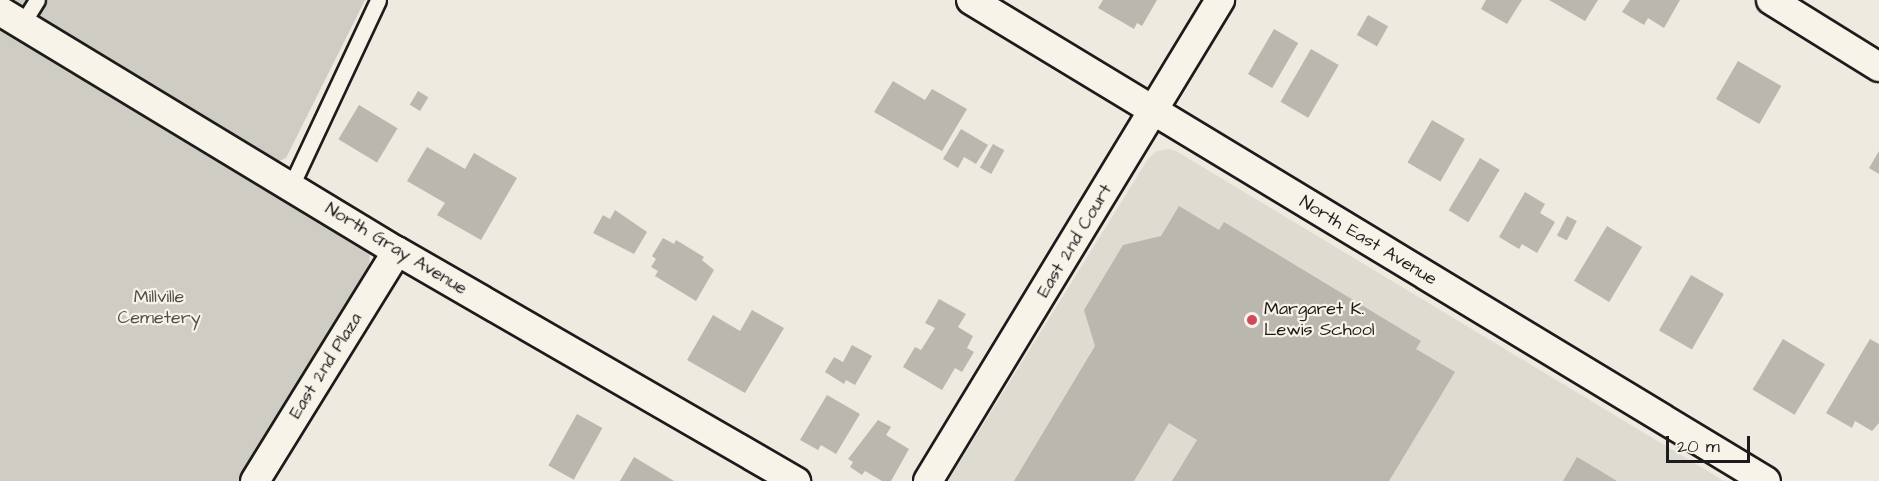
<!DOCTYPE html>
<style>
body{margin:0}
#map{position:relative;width:1879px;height:481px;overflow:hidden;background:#eeeae0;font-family:"Architects Daughter",sans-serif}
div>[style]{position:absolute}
.built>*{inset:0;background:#dedbd1}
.green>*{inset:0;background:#cfccc3}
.building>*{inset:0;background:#bab7af;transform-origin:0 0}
.roads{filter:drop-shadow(2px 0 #1c1c1c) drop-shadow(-2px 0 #1c1c1c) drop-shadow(0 2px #1c1c1c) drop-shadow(0 -2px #1c1c1c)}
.lane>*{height:15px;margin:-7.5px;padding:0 7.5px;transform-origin:7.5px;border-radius:7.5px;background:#f7f3e8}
.street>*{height:28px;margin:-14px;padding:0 14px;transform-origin:14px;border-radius:14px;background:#f7f3e8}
.dots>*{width:16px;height:16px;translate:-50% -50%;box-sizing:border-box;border:3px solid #f7f3e8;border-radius:50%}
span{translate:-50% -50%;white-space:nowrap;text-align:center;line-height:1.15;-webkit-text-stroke:4.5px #f7f3e8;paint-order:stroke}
.street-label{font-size:18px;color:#1c1c1c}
.park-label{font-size:18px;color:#52514e}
.poi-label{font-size:18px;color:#1c1c1c}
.left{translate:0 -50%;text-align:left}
.scale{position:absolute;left:1666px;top:436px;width:84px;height:27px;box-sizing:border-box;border:3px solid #1c1c1c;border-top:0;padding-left:8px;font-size:18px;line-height:21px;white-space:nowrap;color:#1c1c1c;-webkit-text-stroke:4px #f7f3e8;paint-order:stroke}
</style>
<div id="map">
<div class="built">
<div style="clip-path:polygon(1169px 149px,1176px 151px,1724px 481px,948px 481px,1148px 159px,1157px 151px)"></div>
</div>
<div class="green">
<div style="clip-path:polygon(8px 0,365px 0,286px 158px,279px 161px)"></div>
<div style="clip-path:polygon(0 25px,370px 251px,369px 269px,241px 481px,0 481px)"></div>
</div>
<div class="building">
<div style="clip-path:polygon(1103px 0,1157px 0,1142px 26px,1137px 23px,1134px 29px,1098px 8px)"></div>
<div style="clip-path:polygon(1486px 0,1522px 0,1507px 24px,1481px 9px)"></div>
<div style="clip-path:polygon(1549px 0,1598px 0,1585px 21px)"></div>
<div style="clip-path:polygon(1630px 0,1680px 0,1664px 28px,1648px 18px,1644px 25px,1622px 12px)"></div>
<div style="left:1368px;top:15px;width:23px;height:23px;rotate:29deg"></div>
<div style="left:1274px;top:29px;width:28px;height:52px;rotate:30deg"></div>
<div style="left:1311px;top:49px;width:32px;height:61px;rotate:30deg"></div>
<div style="left:1738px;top:61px;width:50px;height:44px;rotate:30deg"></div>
<div style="clip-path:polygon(893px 81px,925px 100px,932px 89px,967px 109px,942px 151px,874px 112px)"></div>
<div style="left:418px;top:91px;width:12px;height:16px;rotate:31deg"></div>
<div style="left:359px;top:105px;width:45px;height:40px;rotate:31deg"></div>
<div style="left:1432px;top:120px;width:38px;height:49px;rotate:30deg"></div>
<div style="clip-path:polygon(961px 129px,988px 145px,976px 164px,964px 157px,958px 168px,943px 159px)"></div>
<div style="left:993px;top:144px;width:13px;height:27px;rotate:29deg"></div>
<div style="clip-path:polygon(427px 147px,465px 169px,474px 153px,517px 178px,481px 240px,437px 215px,445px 203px,407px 181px)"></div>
<div style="clip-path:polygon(1879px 151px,1879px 174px,1869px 168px)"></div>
<div style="left:1480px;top:158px;width:23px;height:61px;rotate:31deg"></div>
<div style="clip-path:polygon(1525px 192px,1545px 204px,1540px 213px,1555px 222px,1537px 253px,1522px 244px,1519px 249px,1499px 237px)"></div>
<div style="clip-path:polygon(1179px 206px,1219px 230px,1224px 222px,1421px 341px,1416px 349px,1455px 372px,1389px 481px,1172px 481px,1197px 440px,1169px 423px,1134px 481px,1014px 481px,1095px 346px,1084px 310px,1123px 245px,1161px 236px)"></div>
<div style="clip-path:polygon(615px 210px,647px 232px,634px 254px,593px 233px,603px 215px,610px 219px)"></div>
<div style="left:1567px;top:216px;width:11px;height:22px;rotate:27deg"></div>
<div style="left:1607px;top:226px;width:41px;height:64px;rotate:31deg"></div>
<div style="clip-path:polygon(663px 238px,674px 244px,676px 240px,704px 257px,702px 260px,714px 270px,696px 301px,655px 276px,658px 271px,651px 267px,656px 259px,652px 256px)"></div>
<div style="left:1691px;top:275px;width:38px;height:64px;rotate:30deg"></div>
<div style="clip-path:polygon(939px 299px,966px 314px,958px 327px,973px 336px,967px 348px,974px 352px,962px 372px,955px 368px,942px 390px,903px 367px,915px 347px,921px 350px,935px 328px,925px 323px)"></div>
<div style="clip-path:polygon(752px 310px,784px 328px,745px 393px,687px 360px,713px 315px,740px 331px)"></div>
<div style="left:1783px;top:339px;width:49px;height:59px;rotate:31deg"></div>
<div style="clip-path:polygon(1870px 339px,1879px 344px,1879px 423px,1872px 431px,1855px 421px,1852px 428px,1826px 413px)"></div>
<div style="clip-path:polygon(852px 345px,872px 356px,855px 385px,846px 380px,844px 384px,825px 372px,834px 357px,843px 362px)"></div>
<div style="clip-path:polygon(827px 395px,860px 414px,836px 454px,821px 445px,818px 450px,800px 440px)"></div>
<div style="left:577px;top:414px;width:29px;height:59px;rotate:29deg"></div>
<div style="clip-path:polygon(878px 420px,891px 427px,886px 435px,909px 449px,891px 481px,882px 481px,865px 471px,862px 475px,850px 467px,853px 462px,848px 459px)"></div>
<div style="clip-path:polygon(634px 457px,674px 481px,620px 481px)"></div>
<div style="clip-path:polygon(1577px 457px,1594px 467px,1617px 481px,1563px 481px)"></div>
</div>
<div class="roads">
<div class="lane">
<div style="left:22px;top:24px;width:28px;rotate:-58deg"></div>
<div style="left:291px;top:186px;width:205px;rotate:-64.9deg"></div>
</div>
<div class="street">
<div style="left:971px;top:0;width:929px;rotate:31.18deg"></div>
<div style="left:1771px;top:0;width:127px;rotate:31.8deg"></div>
<div style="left:0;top:11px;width:464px;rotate:31.2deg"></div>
<div style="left:397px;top:251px;width:461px;rotate:30deg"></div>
<div style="left:255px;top:481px;width:270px;rotate:-58.3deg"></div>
<div style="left:928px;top:481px;width:563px;rotate:-58.74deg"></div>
</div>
</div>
<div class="dots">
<div style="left:1252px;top:320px;background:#d1495b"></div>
</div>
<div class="street-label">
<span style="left:1075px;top:241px;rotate:-59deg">East 2nd Court</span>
<span style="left:1368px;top:241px;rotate:31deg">North East Avenue</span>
<span style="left:396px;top:249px;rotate:31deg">North Gray Avenue</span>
<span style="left:326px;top:366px;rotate:-58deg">East 2nd Plaza</span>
</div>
<div class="park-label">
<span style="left:159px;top:308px">Millville<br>Cemetery</span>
</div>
<div class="poi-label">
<span class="left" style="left:1264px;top:320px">Margaret K.<br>Lewis School</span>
</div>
<div class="scale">20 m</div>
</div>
